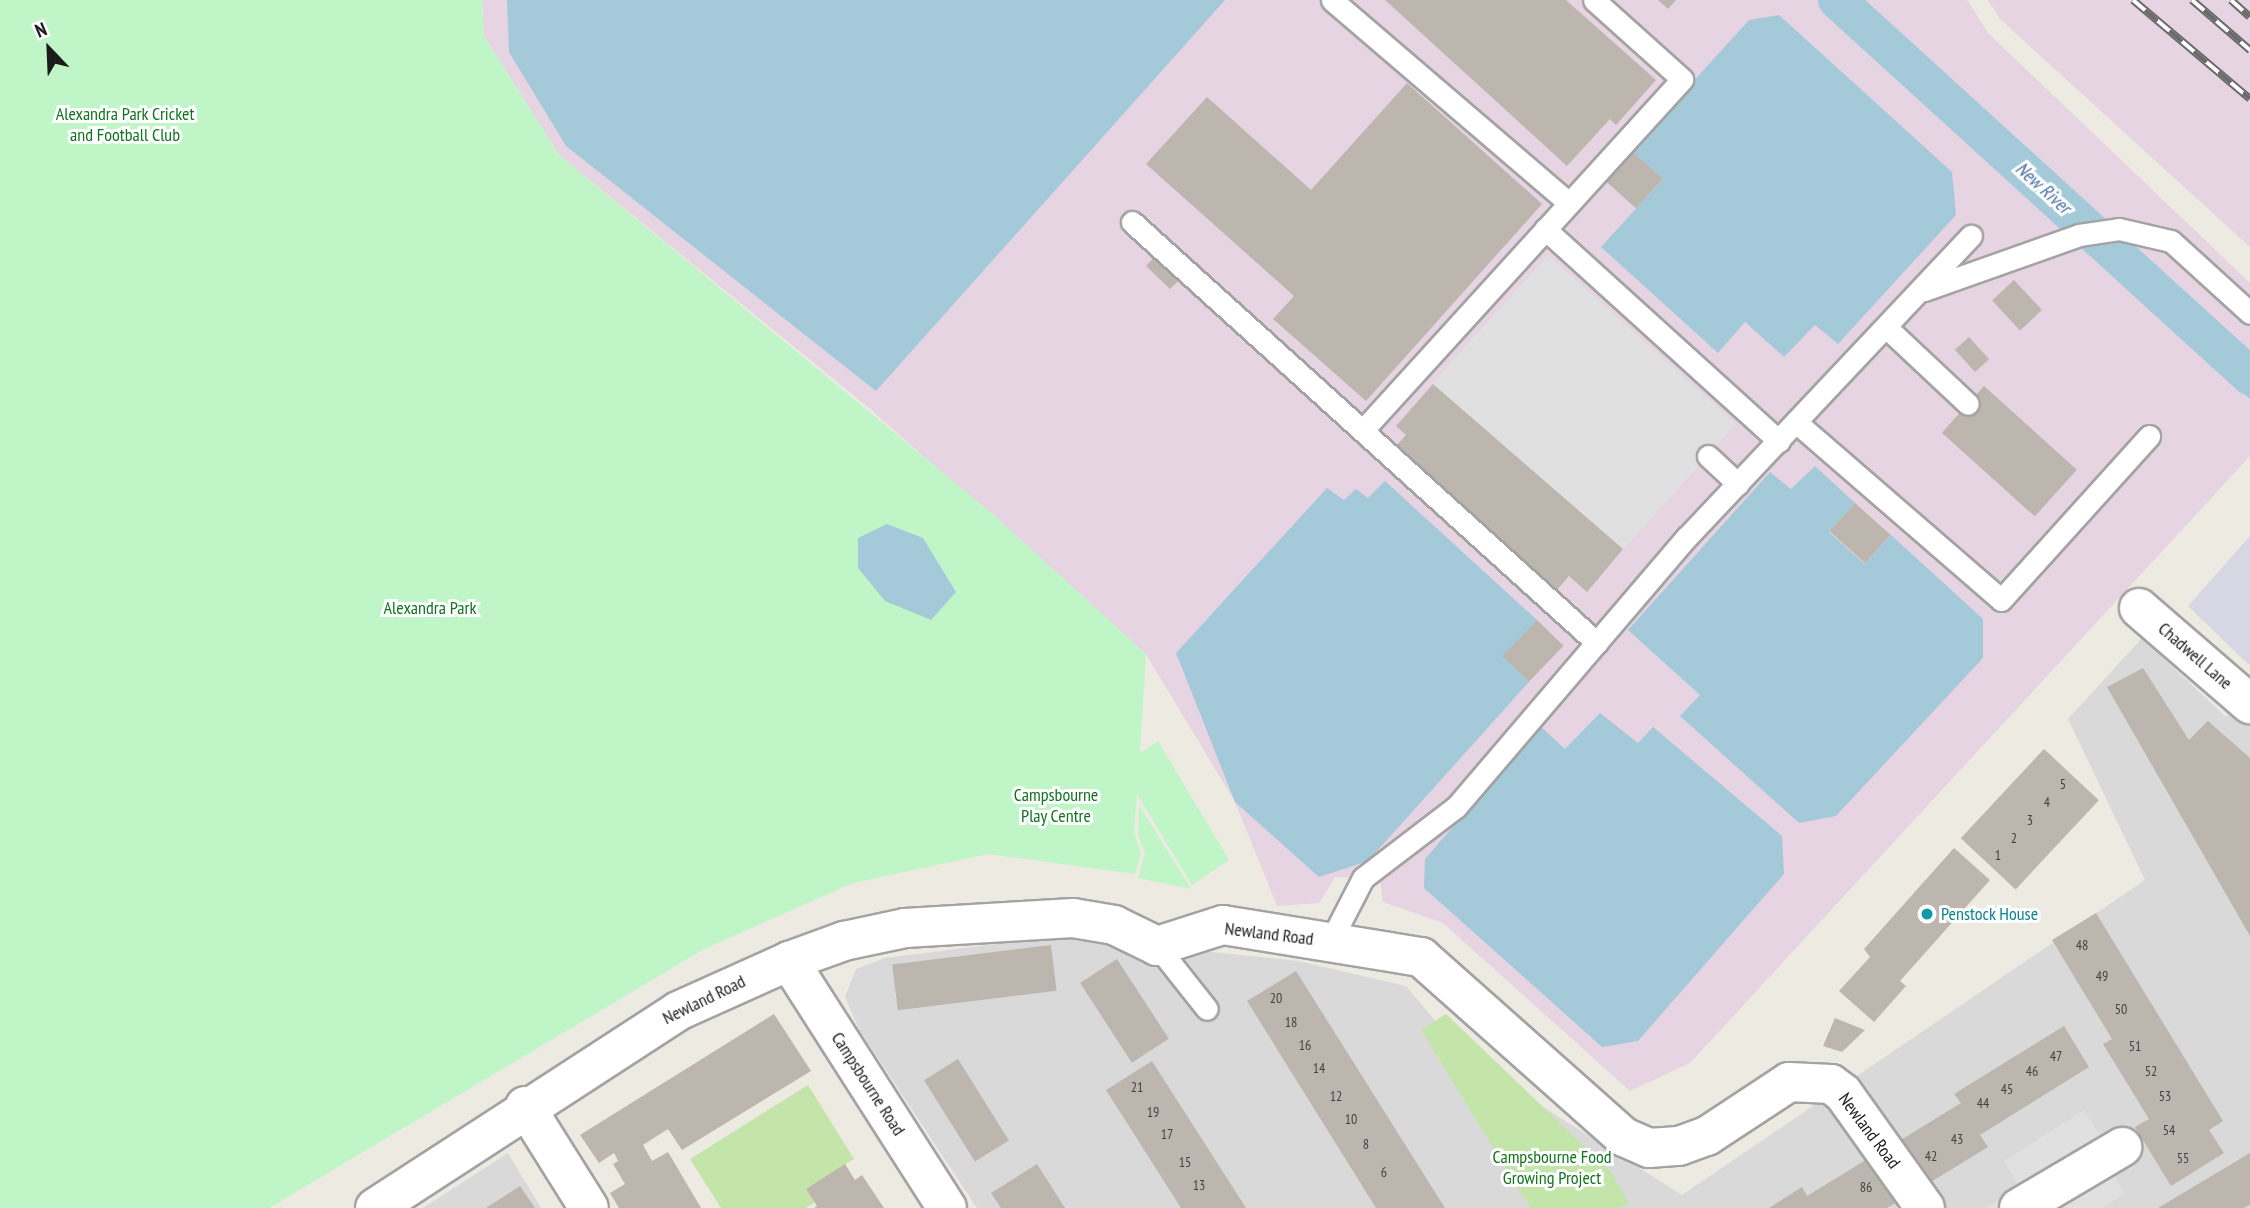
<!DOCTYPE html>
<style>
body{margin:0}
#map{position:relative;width:2250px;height:1208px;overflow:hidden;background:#edeae2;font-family:"PT Sans Narrow",sans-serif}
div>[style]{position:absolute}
.residential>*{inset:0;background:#dad9d9}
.industrial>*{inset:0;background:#e6d4e2}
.grass>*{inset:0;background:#c4e5aa}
.park>*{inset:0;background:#c0f6c7}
.parking>*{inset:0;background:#e0e0e0;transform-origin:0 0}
.plaza>*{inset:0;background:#d7d7e3}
.water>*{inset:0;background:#a4cad9}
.canal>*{height:38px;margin:-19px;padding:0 19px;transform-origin:19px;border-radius:19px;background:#a4cad9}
.building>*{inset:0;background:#bdb6af;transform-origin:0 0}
.roads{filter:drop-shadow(2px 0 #a3a3a3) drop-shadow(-2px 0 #a3a3a3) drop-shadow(0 2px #a3a3a3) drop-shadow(0 -2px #a3a3a3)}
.lane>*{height:21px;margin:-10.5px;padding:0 10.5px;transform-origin:10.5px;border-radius:10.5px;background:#fff}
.street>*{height:38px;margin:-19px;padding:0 19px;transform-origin:19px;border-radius:19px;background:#fff}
.rail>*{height:8px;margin-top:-4px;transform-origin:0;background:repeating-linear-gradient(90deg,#fff 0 16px,#6a6a6a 0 32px);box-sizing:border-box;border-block:2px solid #6a6a6a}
.dots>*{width:19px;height:19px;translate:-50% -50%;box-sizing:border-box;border:4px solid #fff;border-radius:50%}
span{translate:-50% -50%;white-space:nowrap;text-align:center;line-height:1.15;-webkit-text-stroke:6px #fff;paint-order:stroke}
.number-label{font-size:14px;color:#444241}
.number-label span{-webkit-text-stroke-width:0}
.park-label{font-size:18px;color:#10741e}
.street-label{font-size:18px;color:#1c1c1c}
.culture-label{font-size:18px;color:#0d838f}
.left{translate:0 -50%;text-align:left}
.water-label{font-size:19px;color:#4e75a6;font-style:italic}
.north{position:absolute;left:14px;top:14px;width:70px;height:70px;-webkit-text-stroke:5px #fff;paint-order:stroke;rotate:337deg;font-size:19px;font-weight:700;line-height:28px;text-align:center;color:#1c1c1c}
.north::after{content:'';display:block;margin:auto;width:24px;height:32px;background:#1c1c1c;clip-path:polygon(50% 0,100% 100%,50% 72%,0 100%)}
</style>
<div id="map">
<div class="residential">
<div style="clip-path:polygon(2142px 638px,2226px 717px,2250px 691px,2250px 1208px,977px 1208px,860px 1031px,845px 997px,856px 969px,885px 958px,1058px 936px,1298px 961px,1406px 986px,1466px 1058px,1682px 1195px,2145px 880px,2068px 719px)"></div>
<div style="clip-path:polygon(508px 1153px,541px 1208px,423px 1208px)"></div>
</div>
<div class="industrial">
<div style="clip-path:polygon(482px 0,1967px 0,1988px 33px,2250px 283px,2250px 456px,1690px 1063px,1630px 1091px,1443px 923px,1383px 902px,1380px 880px,1335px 877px,1319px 903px,1277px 906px,1235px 802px,1146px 654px,869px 408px,559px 155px,484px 36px)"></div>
<div style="clip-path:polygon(1988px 0,2250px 0,2250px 247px,2000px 19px)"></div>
</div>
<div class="grass">
<div style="clip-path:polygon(1446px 1014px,1611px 1172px,1629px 1203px,1620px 1208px,1530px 1208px,1421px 1030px)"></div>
<div style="clip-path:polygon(808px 1085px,854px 1159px,806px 1189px,815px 1202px,806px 1208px,721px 1208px,690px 1159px)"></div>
</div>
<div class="park">
<div style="clip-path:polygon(0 0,482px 0,484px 36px,559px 155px,995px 516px,1146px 654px,1140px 753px,1158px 741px,1229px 860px,1192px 885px,1137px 794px,1134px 832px,1141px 854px,1135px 874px,988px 854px,853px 883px,704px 949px,269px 1208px,0 1208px)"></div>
<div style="clip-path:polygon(1139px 805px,1191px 889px,1138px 878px,1145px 853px,1138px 834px)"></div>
</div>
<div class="parking">
<div style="left:1548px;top:255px;width:253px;height:173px;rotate:42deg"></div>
<div style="clip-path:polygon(2084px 1110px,2119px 1166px,2111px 1171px,2125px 1194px,2103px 1208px,1985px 1208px,2019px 1186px,2004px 1161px)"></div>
</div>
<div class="plaza">
<div style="clip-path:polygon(2250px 536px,2250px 664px,2249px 665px,2188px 606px)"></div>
</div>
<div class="water">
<div style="clip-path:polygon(507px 0,1225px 0,876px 391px,566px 146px,509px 52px)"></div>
<div style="clip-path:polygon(1779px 15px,1952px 172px,1956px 215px,1838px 344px,1815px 325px,1784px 357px,1745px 322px,1718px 353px,1601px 247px,1663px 179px,1631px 150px,1749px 20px)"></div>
<div style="clip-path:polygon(2117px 259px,2133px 272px,2144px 262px,2250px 354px,2250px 399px,2107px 271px)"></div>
<div style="clip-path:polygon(1815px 466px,1855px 503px,1829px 532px,1865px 564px,1891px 535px,1983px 619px,1983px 658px,1836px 816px,1799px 823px,1680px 716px,1700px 695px,1628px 630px,1770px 472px,1791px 489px)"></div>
<div style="clip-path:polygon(1385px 481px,1537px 620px,1503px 656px,1529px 682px,1368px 861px,1319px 877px,1235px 802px,1176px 653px,1327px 488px,1344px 500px,1356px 489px,1368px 498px)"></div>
<div style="clip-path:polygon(887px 524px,923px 538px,956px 592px,931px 620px,885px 601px,858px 568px,858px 538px)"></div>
<div style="clip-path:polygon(1600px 713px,1638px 743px,1653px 727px,1782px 836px,1784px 874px,1638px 1041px,1602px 1047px,1424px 888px,1425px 859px,1540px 726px,1565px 749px)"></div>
</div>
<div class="canal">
<div style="left:1837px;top:0;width:559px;rotate:42.32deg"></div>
</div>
<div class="building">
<div style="clip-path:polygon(1385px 0,1566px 0,1656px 80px,1616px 125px,1610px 119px,1567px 166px)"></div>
<div style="clip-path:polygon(1658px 0,1676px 0,1668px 9px)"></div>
<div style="clip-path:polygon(1407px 83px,1542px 204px,1366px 401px,1273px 319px,1294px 296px,1146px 164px,1207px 97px,1311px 190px)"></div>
<div style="left:1631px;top:150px;width:43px;height:40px;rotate:42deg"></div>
<div style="clip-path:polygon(1156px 255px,1182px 277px,1170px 289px,1146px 266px)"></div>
<div style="left:2014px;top:280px;width:41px;height:30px;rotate:47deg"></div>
<div style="left:1969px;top:337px;width:30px;height:19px;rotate:48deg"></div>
<div style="clip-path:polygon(1433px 384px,1623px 549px,1587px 592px,1569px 576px,1556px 591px,1396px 446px,1406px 435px,1396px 426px)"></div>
<div style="left:1984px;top:386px;width:125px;height:63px;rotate:42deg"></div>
<div style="left:1855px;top:503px;width:48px;height:38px;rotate:42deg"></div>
<div style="left:1537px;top:620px;width:37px;height:50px;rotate:44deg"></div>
<div style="clip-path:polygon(2143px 668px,2189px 740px,2208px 721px,2250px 758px,2250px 936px,2107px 687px)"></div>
<div style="left:2044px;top:749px;width:75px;height:122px;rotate:43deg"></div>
<div style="clip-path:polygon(1954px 848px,1990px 880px,1900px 981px,1906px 986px,1874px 1022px,1839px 991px,1870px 957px,1864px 949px)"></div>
<div style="clip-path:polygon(2096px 913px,2223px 1121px,2209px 1130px,2224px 1153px,2171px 1186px,2135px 1127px,2149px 1119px,2103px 1044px,2112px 1039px,2052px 940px)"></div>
<div style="left:1051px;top:945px;width:46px;height:160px;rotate:83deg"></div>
<div style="left:1117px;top:959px;width:95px;height:44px;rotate:57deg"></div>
<div style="clip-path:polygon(1296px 971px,1445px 1208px,1376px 1208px,1247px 1001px)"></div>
<div style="clip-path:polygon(774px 1014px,811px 1071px,682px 1150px,668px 1129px,643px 1145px,652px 1161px,668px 1152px,701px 1208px,619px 1208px,610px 1193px,625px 1184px,613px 1164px,618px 1161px,614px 1153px,599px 1163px,580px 1135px)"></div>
<div style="clip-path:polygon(1835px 1018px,1865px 1030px,1842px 1052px,1823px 1046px)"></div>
<div style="clip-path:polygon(2064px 1026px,2089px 1067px,1980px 1135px,1988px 1147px,1926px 1185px,1899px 1141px,1961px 1103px,1954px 1094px)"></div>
<div style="left:958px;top:1059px;width:96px;height:40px;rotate:58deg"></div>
<div style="clip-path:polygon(1152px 1061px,1246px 1208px,1181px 1208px,1106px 1090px)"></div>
<div style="clip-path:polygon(2250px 1153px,2250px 1205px,2244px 1208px,2158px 1208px)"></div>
<div style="clip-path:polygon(1869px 1158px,1897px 1202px,1887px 1208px,1769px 1208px,1802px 1187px,1807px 1196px)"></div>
<div style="clip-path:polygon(845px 1164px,855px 1180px,862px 1175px,884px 1208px,814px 1208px,817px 1206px,806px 1189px)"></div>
<div style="clip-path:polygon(1037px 1164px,1065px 1208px,1001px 1208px,991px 1193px)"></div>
<div style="clip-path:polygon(520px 1186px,535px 1208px,486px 1208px)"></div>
</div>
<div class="roads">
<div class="lane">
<div style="left:1332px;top:0;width:312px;rotate:40.6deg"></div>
<div style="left:1132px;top:222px;width:627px;rotate:42.16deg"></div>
<div style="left:1545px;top:229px;width:316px;rotate:42.2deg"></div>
<div style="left:1924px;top:290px;width:164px;rotate:-19.5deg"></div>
<div style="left:2079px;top:235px;width:40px;rotate:-8.5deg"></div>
<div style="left:2119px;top:229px;width:53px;rotate:13deg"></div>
<div style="left:2171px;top:241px;width:107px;rotate:42.3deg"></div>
<div style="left:1886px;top:327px;width:112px;rotate:43.2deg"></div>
<div style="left:1797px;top:423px;width:270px;rotate:40.9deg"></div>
<div style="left:2001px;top:600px;width:221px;rotate:-47.9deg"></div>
<div style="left:1363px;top:430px;width:474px;rotate:-47.7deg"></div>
<div style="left:1682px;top:79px;width:118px;rotate:-138.1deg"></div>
<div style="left:1708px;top:456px;width:41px;rotate:43deg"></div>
<div style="left:1330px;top:942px;width:72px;rotate:-62.7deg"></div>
<div style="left:1363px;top:878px;width:117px;rotate:-37.4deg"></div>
<div style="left:1456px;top:807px;width:355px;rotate:-49.5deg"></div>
<div style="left:1687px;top:537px;width:414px;rotate:-46.7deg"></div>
<div style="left:1157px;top:946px;width:80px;rotate:51.6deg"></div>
</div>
<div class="street">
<div style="left:2139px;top:608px;width:147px;rotate:40.9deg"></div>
<div style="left:789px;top:961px;width:293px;rotate:57.4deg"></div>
<div style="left:525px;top:1106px;width:120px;rotate:57.9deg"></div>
<div style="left:375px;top:1208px;width:361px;rotate:-33deg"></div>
<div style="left:678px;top:1011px;width:122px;rotate:-24.2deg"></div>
<div style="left:789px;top:961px;width:59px;rotate:-20deg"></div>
<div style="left:844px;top:941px;width:62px;rotate:-12deg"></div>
<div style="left:905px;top:928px;width:168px;rotate:-3.4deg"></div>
<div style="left:1073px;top:918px;width:42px;rotate:9.7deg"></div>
<div style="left:1114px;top:925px;width:48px;rotate:26deg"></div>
<div style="left:1157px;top:946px;width:69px;rotate:-17.7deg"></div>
<div style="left:1223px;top:925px;width:201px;rotate:9.2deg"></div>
<div style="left:1421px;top:957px;width:271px;rotate:41.6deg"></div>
<div style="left:1624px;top:1137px;width:27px;rotate:24deg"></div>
<div style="left:1649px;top:1148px;width:30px;rotate:-4deg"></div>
<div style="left:1679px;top:1146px;width:30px;rotate:-20deg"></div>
<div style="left:1707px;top:1136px;width:98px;rotate:-33.4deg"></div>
<div style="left:1789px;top:1082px;width:42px;rotate:2.7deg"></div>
<div style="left:1831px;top:1084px;width:15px;rotate:37deg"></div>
<div style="left:1843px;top:1093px;width:141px;rotate:54.5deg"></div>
<div style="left:2019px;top:1208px;width:120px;rotate:-30.6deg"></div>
</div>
</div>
<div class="rail">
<div style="left:2133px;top:0;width:153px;rotate:40.2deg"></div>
<div style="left:2192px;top:0;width:77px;rotate:40.8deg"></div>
<div style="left:2231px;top:0;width:25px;rotate:42deg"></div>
</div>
<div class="dots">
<div style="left:1927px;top:914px;background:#0f9aa8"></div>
</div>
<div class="number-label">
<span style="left:2063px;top:784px">5</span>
<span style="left:2047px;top:802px">4</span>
<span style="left:2030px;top:820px">3</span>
<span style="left:2014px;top:838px">2</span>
<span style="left:1998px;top:855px">1</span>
<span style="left:2082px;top:945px">48</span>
<span style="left:2102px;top:976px">49</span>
<span style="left:1276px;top:998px">20</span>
<span style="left:2121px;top:1009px">50</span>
<span style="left:1291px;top:1022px">18</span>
<span style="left:1305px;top:1045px">16</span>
<span style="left:2135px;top:1046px">51</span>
<span style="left:2056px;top:1056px">47</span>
<span style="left:1319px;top:1068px">14</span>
<span style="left:2032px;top:1071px">46</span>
<span style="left:2151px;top:1071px">52</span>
<span style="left:1137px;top:1087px">21</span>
<span style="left:2007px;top:1089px">45</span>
<span style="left:1336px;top:1096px">12</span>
<span style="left:2165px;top:1096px">53</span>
<span style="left:1983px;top:1103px">44</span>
<span style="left:1153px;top:1112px">19</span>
<span style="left:1351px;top:1119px">10</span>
<span style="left:2169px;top:1130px">54</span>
<span style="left:1167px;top:1134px">17</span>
<span style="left:1957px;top:1139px">43</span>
<span style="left:1366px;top:1144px">8</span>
<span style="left:1931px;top:1156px">42</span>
<span style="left:2183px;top:1158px">55</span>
<span style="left:1185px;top:1162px">15</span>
<span style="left:1384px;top:1172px">6</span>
<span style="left:1199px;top:1185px">13</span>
<span style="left:1866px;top:1187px">86</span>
</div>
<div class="park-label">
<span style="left:125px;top:125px">Alexandra Park Cricket<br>and Football Club</span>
<span style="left:430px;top:608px">Alexandra Park</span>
<span style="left:1056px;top:806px">Campsbourne<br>Play Centre</span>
<span style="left:1552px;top:1168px">Campsbourne Food<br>Growing Project</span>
</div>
<div class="street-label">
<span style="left:2195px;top:656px;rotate:41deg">Chadwell Lane</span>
<span style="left:1269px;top:934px;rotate:7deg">Newland Road</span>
<span style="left:704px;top:1000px;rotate:-26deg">Newland Road</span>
<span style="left:868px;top:1084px;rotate:57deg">Campsbourne Road</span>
<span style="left:1869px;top:1131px;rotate:53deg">Newland Road</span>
</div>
<div class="culture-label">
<span class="left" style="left:1941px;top:914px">Penstock House</span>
</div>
<div class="water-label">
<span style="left:2043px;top:188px;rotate:42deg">New River</span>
</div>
<div class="north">N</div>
</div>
